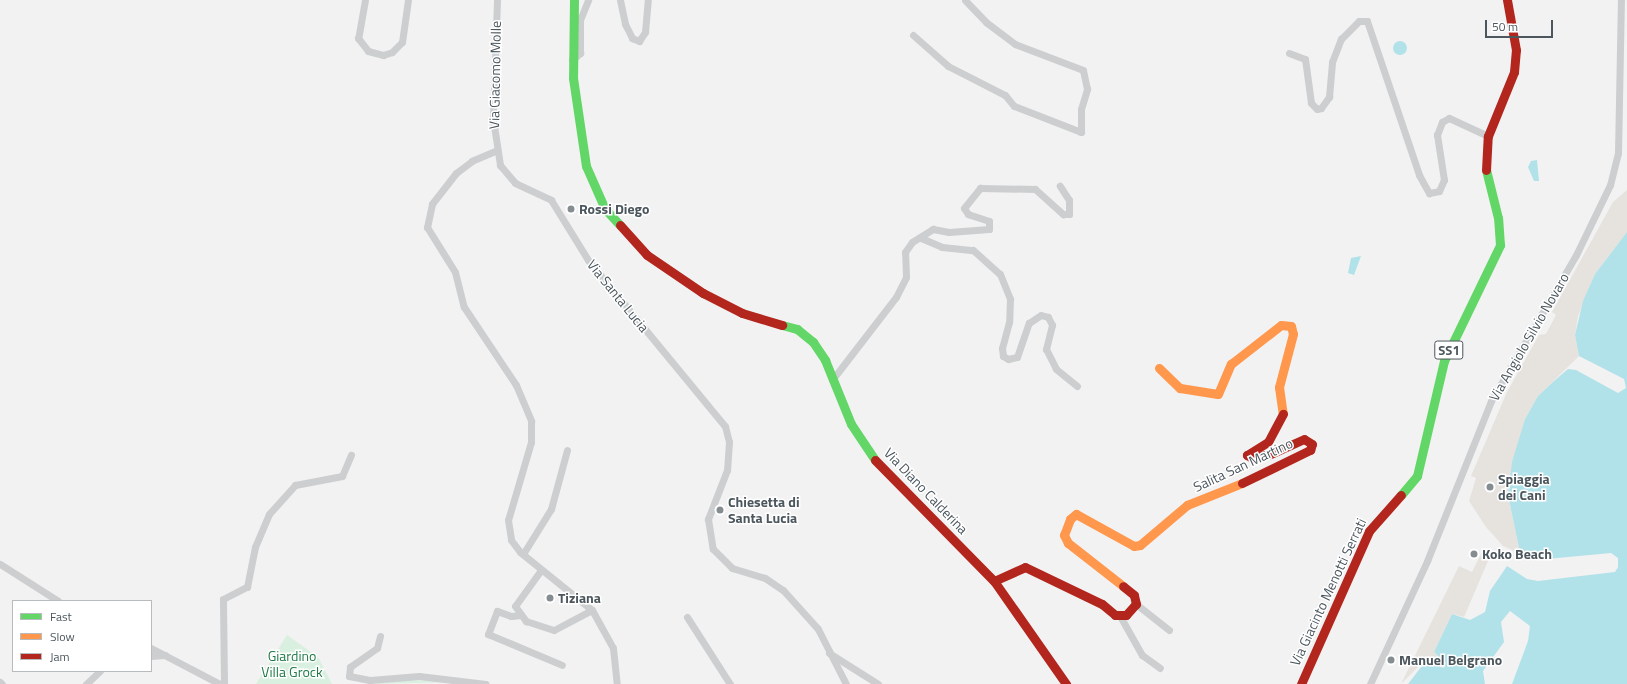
<!DOCTYPE html>
<style>
body{margin:0}
#map{position:relative;width:1627px;height:684px;overflow:hidden;background:#f2f2f2;font-family:"Titillium Web",sans-serif}
div>[style]{position:absolute}
.green>*{inset:0;background:#d9efe0}
.sand>*{inset:0;background:#e6e3df}
.water>*{inset:0;background:#b1e2e9}
.round{border-radius:50%}
.pier>*{inset:0;background:#f2f2f2}
.street>*{height:7px;margin:-3.5px;padding:0 3.5px;transform-origin:3.5px;border-radius:3.5px;background:#ccced0}
.fast>*{height:9px;margin:-4.5px;padding:0 4.5px;transform-origin:4.5px;border-radius:4.5px;background:#63d668}
.slow>*{height:9px;margin:-4.5px;padding:0 4.5px;transform-origin:4.5px;border-radius:4.5px;background:#ff974d}
.jam>*{height:9px;margin:-4.5px;padding:0 4.5px;transform-origin:4.5px;border-radius:4.5px;background:#b3261e}
.dots>*{width:11px;height:11px;translate:-50% -50%;box-sizing:border-box;border:2px solid #fff;border-radius:50%}
span{translate:-50% -50%;white-space:nowrap;text-align:center;line-height:1.15;-webkit-text-stroke:3px #fff;paint-order:stroke}
.shield-label span{padding:1px 3px;background:#fff;border:1px solid;border-radius:3px;-webkit-text-stroke-width:0}
.shield-label{font-size:13px;color:#4b565d;font-weight:700}
.street-label{font-size:14px;color:#4b565d}
.poi-label{font-size:14px;color:#4b565d;font-weight:700}
.left{translate:0 -50%;text-align:left}
.park-label{font-size:14px;color:#207a46}
.legend{position:absolute;left:12px;top:600px;width:140px;height:72px;box-sizing:border-box;background:#fff;border:1px solid #b7bbbe;margin:0;padding:5px 7px;list-style:none;font-size:12px;color:#4b565d}
.legend li{display:flex;align-items:center;gap:8px;height:20px}
.legend b{width:20px;border:1px solid #b7bbbe}
.scale{position:absolute;left:1485px;top:20px;width:68px;height:18px;box-sizing:border-box;border:2px solid #4b565d;border-top:0;padding-left:5px;font-size:12px;line-height:14px;white-space:nowrap;color:#4b565d;-webkit-text-stroke:3px #fff;paint-order:stroke}
</style>
<div id="map">
<div class="green">
<div style="clip-path:polygon(287px 635px,318px 657px,332px 684px,256px 684px)"></div>
<div style="clip-path:polygon(408px 680px,432px 681px,459px 682px,369px 684px)"></div>
</div>
<div class="sand">
<div style="clip-path:polygon(1627px 190px,1627px 232px,1595px 274px,1578px 316px,1575px 335px,1579px 356px,1538px 396px,1525px 419px,1508px 495px,1519px 548px,1526px 556px,1503px 546px,1486px 527px,1469px 501px,1476px 478px,1471px 476px,1507px 392px,1539px 335px,1546px 334px,1556px 315px,1552px 312px,1613px 202px)"></div>
<div style="clip-path:polygon(1483px 550px,1491px 554px,1464px 617px,1452px 614px,1434px 652px,1447px 663px,1444px 668px,1425px 660px,1401px 684px,1459px 566px,1472px 572px)"></div>
</div>
<div class="water">
<div class="round" style="left:1393px;top:41px;width:14px;height:14px"></div>
<div style="clip-path:polygon(1537px 160px,1539px 181px,1534px 181px,1528px 167px,1531px 161px)"></div>
<div style="clip-path:polygon(1627px 232px,1627px 684px,1408px 684px,1425px 662px,1444px 668px,1446px 663px,1434px 652px,1452px 614px,1470px 620px,1485px 612px,1490px 591px,1507px 566px,1527px 579px,1538px 581px,1615px 572px,1618px 567px,1618px 558px,1611px 553px,1536px 560px,1526px 556px,1519px 548px,1508px 495px,1512px 462px,1525px 419px,1538px 396px,1554px 381px,1568px 369px,1576px 370px,1618px 393px,1626px 388px,1624px 379px,1579px 356px,1575px 335px,1583px 301px,1595px 274px)"></div>
<div style="clip-path:polygon(1361px 256px,1354px 275px,1348px 273px,1351px 258px)"></div>
</div>
<div class="pier">
<div style="clip-path:polygon(1510px 611px,1530px 626px,1528px 641px,1512px 684px,1485px 684px,1483px 671px,1504px 642px,1501px 622px)"></div>
</div>
<div class="street">
<div style="left:365px;top:0;width:39px;rotate:100deg"></div>
<div style="left:358px;top:38px;width:16px;rotate:52deg"></div>
<div style="left:368px;top:51px;width:16px;rotate:15deg"></div>
<div style="left:383px;top:55px;width:9px;rotate:-18deg"></div>
<div style="left:392px;top:52px;width:14px;rotate:-45deg"></div>
<div style="left:402px;top:42px;width:42px;rotate:-81.9deg"></div>
<div style="left:497px;top:0;width:119px;rotate:91.9deg"></div>
<div style="left:493px;top:119px;width:47px;rotate:81.3deg"></div>
<div style="left:500px;top:165px;width:23px;rotate:50deg"></div>
<div style="left:515px;top:183px;width:40px;rotate:25deg"></div>
<div style="left:551px;top:200px;width:70px;rotate:58.3deg"></div>
<div style="left:588px;top:260px;width:215px;rotate:50.5deg"></div>
<div style="left:725px;top:426px;width:16px;rotate:76deg"></div>
<div style="left:729px;top:442px;width:28px;rotate:94deg"></div>
<div style="left:727px;top:470px;width:53px;rotate:111.2deg"></div>
<div style="left:708px;top:519px;width:30px;rotate:81deg"></div>
<div style="left:713px;top:549px;width:27px;rotate:45deg"></div>
<div style="left:732px;top:568px;width:34px;rotate:17deg"></div>
<div style="left:765px;top:578px;width:22px;rotate:34deg"></div>
<div style="left:783px;top:590px;width:52px;rotate:48.1deg"></div>
<div style="left:818px;top:629px;width:62px;rotate:63deg"></div>
<div style="left:620px;top:0;width:25px;rotate:78deg"></div>
<div style="left:625px;top:24px;width:16px;rotate:63deg"></div>
<div style="left:632px;top:38px;width:8px;rotate:23deg"></div>
<div style="left:639px;top:41px;width:11px;rotate:-56deg"></div>
<div style="left:645px;top:32px;width:32px;rotate:-85deg"></div>
<div style="left:913px;top:35px;width:47px;rotate:41.5deg"></div>
<div style="left:948px;top:66px;width:64px;rotate:27deg"></div>
<div style="left:1005px;top:95px;width:14px;rotate:51deg"></div>
<div style="left:1014px;top:106px;width:72px;rotate:21.2deg"></div>
<div style="left:1081px;top:132px;width:23px;rotate:-90deg"></div>
<div style="left:1081px;top:109px;width:21px;rotate:-73deg"></div>
<div style="left:1087px;top:89px;width:19px;rotate:-102deg"></div>
<div style="left:1083px;top:70px;width:73px;rotate:-159.1deg"></div>
<div style="left:1015px;top:44px;width:36px;rotate:-143deg"></div>
<div style="left:986px;top:22px;width:30px;rotate:-134deg"></div>
<div style="left:1289px;top:53px;width:17px;rotate:21deg"></div>
<div style="left:1305px;top:59px;width:44px;rotate:82.2deg"></div>
<div style="left:1311px;top:103px;width:8px;rotate:45deg"></div>
<div style="left:1317px;top:109px;width:4px;rotate:-14deg"></div>
<div style="left:1321px;top:108px;width:14px;rotate:-54deg"></div>
<div style="left:1329px;top:97px;width:35px;rotate:-85deg"></div>
<div style="left:1332px;top:62px;width:25px;rotate:-69deg"></div>
<div style="left:1341px;top:39px;width:25px;rotate:-45deg"></div>
<div style="left:1359px;top:21px;width:8px"></div>
<div style="left:1367px;top:21px;width:163px;rotate:71.3deg"></div>
<div style="left:1419px;top:175px;width:21px;rotate:61deg"></div>
<div style="left:1429px;top:193px;width:10px;rotate:-11deg"></div>
<div style="left:1439px;top:191px;width:12px;rotate:-66deg"></div>
<div style="left:1444px;top:180px;width:46px;rotate:-98.8deg"></div>
<div style="left:1437px;top:135px;width:14px;rotate:-69deg"></div>
<div style="left:1442px;top:122px;width:8px;rotate:-30deg"></div>
<div style="left:1449px;top:118px;width:43px;rotate:24.8deg"></div>
<div style="left:572px;top:60px;width:11px;rotate:-41deg"></div>
<div style="left:580px;top:53px;width:33px;rotate:-90deg"></div>
<div style="left:580px;top:20px;width:22px;rotate:-68deg"></div>
<div style="left:495px;top:151px;width:25px;rotate:157deg"></div>
<div style="left:472px;top:161px;width:20px;rotate:143deg"></div>
<div style="left:456px;top:173px;width:39px;rotate:128deg"></div>
<div style="left:432px;top:204px;width:24px;rotate:102deg"></div>
<div style="left:427px;top:227px;width:53px;rotate:58.1deg"></div>
<div style="left:455px;top:272px;width:36px;rotate:76deg"></div>
<div style="left:464px;top:307px;width:94px;rotate:56.3deg"></div>
<div style="left:516px;top:385px;width:39px;rotate:67deg"></div>
<div style="left:531px;top:421px;width:21px;rotate:90deg"></div>
<div style="left:531px;top:442px;width:81px;rotate:106.4deg"></div>
<div style="left:508px;top:520px;width:20px;rotate:81deg"></div>
<div style="left:511px;top:540px;width:15px;rotate:53deg"></div>
<div style="left:520px;top:552px;width:92px;rotate:38.9deg"></div>
<div style="left:592px;top:610px;width:43px;rotate:61.1deg"></div>
<div style="left:613px;top:648px;width:36px;rotate:84deg"></div>
<div style="left:921px;top:238px;width:23px;rotate:23deg"></div>
<div style="left:942px;top:247px;width:31px;rotate:6deg"></div>
<div style="left:973px;top:250px;width:36px;rotate:42deg"></div>
<div style="left:1000px;top:274px;width:27px;rotate:68deg"></div>
<div style="left:1010px;top:299px;width:23px;rotate:92deg"></div>
<div style="left:1009px;top:322px;width:27px;rotate:105deg"></div>
<div style="left:1002px;top:348px;width:8px;rotate:83deg"></div>
<div style="left:1003px;top:356px;width:6px;rotate:31deg"></div>
<div style="left:1008px;top:359px;width:9px;rotate:-13deg"></div>
<div style="left:1017px;top:357px;width:36px;rotate:-71deg"></div>
<div style="left:1029px;top:323px;width:14px;rotate:-34deg"></div>
<div style="left:1041px;top:315px;width:7px;rotate:16deg"></div>
<div style="left:1048px;top:317px;width:9px;rotate:63deg"></div>
<div style="left:1052px;top:325px;width:25px;rotate:104deg"></div>
<div style="left:1046px;top:349px;width:22px;rotate:63deg"></div>
<div style="left:1056px;top:369px;width:27px;rotate:39deg"></div>
<div style="left:832px;top:380px;width:105px;rotate:-52.4deg"></div>
<div style="left:896px;top:297px;width:22px;rotate:-63deg"></div>
<div style="left:906px;top:277px;width:25px;rotate:-92deg"></div>
<div style="left:905px;top:252px;width:12px;rotate:-55deg"></div>
<div style="left:912px;top:242px;width:25px;rotate:-32deg"></div>
<div style="left:933px;top:229px;width:16px;rotate:11deg"></div>
<div style="left:949px;top:232px;width:40px;rotate:-4.3deg"></div>
<div style="left:989px;top:229px;width:8px;rotate:-90deg"></div>
<div style="left:989px;top:221px;width:22px;rotate:-162deg"></div>
<div style="left:968px;top:214px;width:7px;rotate:-124deg"></div>
<div style="left:964px;top:208px;width:26px;rotate:-51deg"></div>
<div style="left:980px;top:188px;width:55px;rotate:1deg"></div>
<div style="left:1035px;top:189px;width:38px;rotate:42deg"></div>
<div style="left:1063px;top:214px;width:6px"></div>
<div style="left:1069px;top:214px;width:14px;rotate:-90deg"></div>
<div style="left:1069px;top:200px;width:17px;rotate:-123deg"></div>
<div style="left:523px;top:554px;width:53px;rotate:-58.1deg"></div>
<div style="left:551px;top:509px;width:61px;rotate:-74.8deg"></div>
<div style="left:0;top:564px;width:69px;rotate:32.5deg"></div>
<div style="left:541px;top:570px;width:44px;rotate:125.8deg"></div>
<div style="left:515px;top:606px;width:19px;rotate:54deg"></div>
<div style="left:526px;top:621px;width:29px;rotate:18deg"></div>
<div style="left:554px;top:630px;width:43px;rotate:-27.8deg"></div>
<div style="left:1136px;top:604px;width:42px;rotate:38.2deg"></div>
<div style="left:521px;top:615px;width:10px;rotate:174deg"></div>
<div style="left:511px;top:616px;width:15px;rotate:-160deg"></div>
<div style="left:497px;top:611px;width:25px;rotate:111deg"></div>
<div style="left:488px;top:634px;width:80px;rotate:22.7deg"></div>
<div style="left:1120px;top:616px;width:45px;rotate:60.6deg"></div>
<div style="left:1142px;top:655px;width:22px;rotate:36deg"></div>
<div style="left:687px;top:617px;width:80px;rotate:57.3deg"></div>
<div style="left:380px;top:636px;width:12px;rotate:104deg"></div>
<div style="left:377px;top:648px;width:33px;rotate:145deg"></div>
<div style="left:350px;top:667px;width:9px;rotate:96deg"></div>
<div style="left:349px;top:676px;width:21px;rotate:11deg"></div>
<div style="left:370px;top:680px;width:49px;rotate:-4.7deg"></div>
<div style="left:419px;top:676px;width:67px;rotate:6.8deg"></div>
<div style="left:151px;top:648px;width:78px;rotate:27.6deg"></div>
<div style="left:829px;top:653px;width:58px;rotate:32.3deg"></div>
<div style="left:151px;top:656px;width:14px;rotate:-4deg"></div>
<div style="left:0;top:682px;width:3px;rotate:45deg"></div>
<div style="left:86px;top:684px;width:19px;rotate:-43deg"></div>
<div style="left:224px;top:684px;width:85px;rotate:-90.7deg"></div>
<div style="left:223px;top:599px;width:27px;rotate:-27deg"></div>
<div style="left:247px;top:587px;width:41px;rotate:-78.7deg"></div>
<div style="left:255px;top:547px;width:36px;rotate:-67deg"></div>
<div style="left:269px;top:514px;width:39px;rotate:-48deg"></div>
<div style="left:295px;top:485px;width:48px;rotate:-10.8deg"></div>
<div style="left:342px;top:476px;width:23px;rotate:-67deg"></div>
<div style="left:1370px;top:684px;width:136px;rotate:-65.1deg"></div>
<div style="left:1427px;top:561px;width:172px;rotate:-68.2deg"></div>
<div style="left:1491px;top:401px;width:169px;rotate:-59.8deg"></div>
<div style="left:1576px;top:255px;width:78px;rotate:-64.1deg"></div>
<div style="left:1610px;top:185px;width:33px;rotate:-76deg"></div>
<div style="left:1618px;top:153px;width:153px;rotate:-88.9deg"></div>
</div>
<div class="fast">
<div style="left:574px;top:0;width:78px;rotate:90.7deg"></div>
<div style="left:573px;top:78px;width:89px;rotate:81.6deg"></div>
<div style="left:586px;top:166px;width:47px;rotate:66.2deg"></div>
<div style="left:605px;top:209px;width:22px;rotate:47deg"></div>
<div style="left:782px;top:325px;width:16px;rotate:15deg"></div>
<div style="left:797px;top:329px;width:21px;rotate:39deg"></div>
<div style="left:813px;top:342px;width:22px;rotate:56deg"></div>
<div style="left:825px;top:360px;width:69px;rotate:67.9deg"></div>
<div style="left:851px;top:424px;width:43px;rotate:56.3deg"></div>
<div style="left:1401px;top:495px;width:25px;rotate:-50deg"></div>
<div style="left:1417px;top:476px;width:118px;rotate:-76.8deg"></div>
<div style="left:1444px;top:361px;width:129px;rotate:-64.2deg"></div>
<div style="left:1500px;top:245px;width:27px;rotate:-94deg"></div>
<div style="left:1498px;top:218px;width:49px;rotate:-104deg"></div>
</div>
<div class="slow">
<div style="left:1159px;top:368px;width:29px;rotate:44deg"></div>
<div style="left:1180px;top:388px;width:38px;rotate:9deg"></div>
<div style="left:1218px;top:394px;width:33px;rotate:-67deg"></div>
<div style="left:1231px;top:364px;width:63px;rotate:-38deg"></div>
<div style="left:1281px;top:325px;width:10px;rotate:6deg"></div>
<div style="left:1291px;top:326px;width:8px;rotate:76deg"></div>
<div style="left:1293px;top:334px;width:55px;rotate:104.8deg"></div>
<div style="left:1279px;top:387px;width:27px;rotate:82deg"></div>
<div style="left:1123px;top:586px;width:70px;rotate:-142deg"></div>
<div style="left:1068px;top:543px;width:9px;rotate:-117deg"></div>
<div style="left:1064px;top:535px;width:17px;rotate:-69deg"></div>
<div style="left:1070px;top:519px;width:8px;rotate:-40deg"></div>
<div style="left:1076px;top:514px;width:66px;rotate:28.9deg"></div>
<div style="left:1134px;top:546px;width:6px;rotate:-9deg"></div>
<div style="left:1140px;top:545px;width:62px;rotate:-40.4deg"></div>
<div style="left:1187px;top:505px;width:59px;rotate:-21.8deg"></div>
</div>
<div class="jam">
<div style="left:1486px;top:170px;width:34px;rotate:-87deg"></div>
<div style="left:1488px;top:136px;width:69px;rotate:-67.9deg"></div>
<div style="left:1514px;top:72px;width:22px;rotate:-85deg"></div>
<div style="left:1516px;top:50px;width:51px;rotate:-100.2deg"></div>
<div style="left:620px;top:225px;width:40px;rotate:48deg"></div>
<div style="left:647px;top:255px;width:68px;rotate:34.2deg"></div>
<div style="left:703px;top:293px;width:44px;rotate:27.1deg"></div>
<div style="left:742px;top:313px;width:42px;rotate:16.7deg"></div>
<div style="left:875px;top:460px;width:170px;rotate:45.5deg"></div>
<div style="left:994px;top:581px;width:126px;rotate:55deg"></div>
<div style="left:1242px;top:483px;width:76px;rotate:-25.9deg"></div>
<div style="left:1310px;top:450px;width:6px;rotate:-72deg"></div>
<div style="left:1312px;top:444px;width:9px;rotate:-148deg"></div>
<div style="left:1304px;top:439px;width:37px;rotate:156deg"></div>
<div style="left:1270px;top:454px;width:18px;rotate:167deg"></div>
<div style="left:1252px;top:458px;width:6px;rotate:-149deg"></div>
<div style="left:1247px;top:455px;width:25px;rotate:-32deg"></div>
<div style="left:1268px;top:442px;width:32px;rotate:-62deg"></div>
<div style="left:994px;top:581px;width:34px;rotate:-24deg"></div>
<div style="left:1025px;top:567px;width:85px;rotate:25.7deg"></div>
<div style="left:1102px;top:604px;width:17px;rotate:40deg"></div>
<div style="left:1115px;top:615px;width:11px"></div>
<div style="left:1126px;top:615px;width:15px;rotate:-48deg"></div>
<div style="left:1136px;top:604px;width:9px;rotate:-103deg"></div>
<div style="left:1134px;top:595px;width:14px;rotate:-141deg"></div>
<div style="left:1301px;top:684px;width:167px;rotate:-66deg"></div>
<div style="left:1369px;top:531px;width:48px;rotate:-48.4deg"></div>
</div>
<div class="dots">
<div style="left:571px;top:209px;background:#858d91"></div>
<div style="left:1490px;top:487px;background:#858d91"></div>
<div style="left:720px;top:510px;background:#858d91"></div>
<div style="left:1474px;top:554px;background:#858d91"></div>
<div style="left:550px;top:598px;background:#858d91"></div>
<div style="left:1391px;top:660px;background:#858d91"></div>
</div>
<div class="shield-label">
<span style="left:1449px;top:350px">SS1</span>
</div>
<div class="street-label">
<span style="left:495px;top:75px;rotate:-89deg">Via Giacomo Molle</span>
<span style="left:618px;top:296px;rotate:51deg">Via Santa Lucia</span>
<span style="left:1529px;top:337px;rotate:-60deg">Via Angiolo Silvio Novaro</span>
<span style="left:1243px;top:465px;rotate:-25deg">Salita San Martino</span>
<span style="left:926px;top:491px;rotate:46deg">Via Diano Calderina</span>
<span style="left:1328px;top:592px;rotate:-65deg">Via Giacinto Menotti Serrati</span>
</div>
<div class="poi-label">
<span class="left" style="left:579px;top:209px">Rossi Diego</span>
<span class="left" style="left:1498px;top:487px">Spiaggia<br>dei Cani</span>
<span class="left" style="left:728px;top:510px">Chiesetta di<br>Santa Lucia</span>
<span class="left" style="left:1482px;top:554px">Koko Beach</span>
<span class="left" style="left:558px;top:598px">Tiziana</span>
<span class="left" style="left:1399px;top:660px">Manuel Belgrano</span>
</div>
<div class="park-label">
<span style="left:292px;top:664px">Giardino<br>Villa Grock</span>
</div>
<ul class="legend">
<li><b style="height:5px;background:#63d668"></b>Fast</li>
<li><b style="height:5px;background:#ff974d"></b>Slow</li>
<li><b style="height:5px;background:#b3261e"></b>Jam</li>
</ul>
<div class="scale">50 m</div>
</div>
